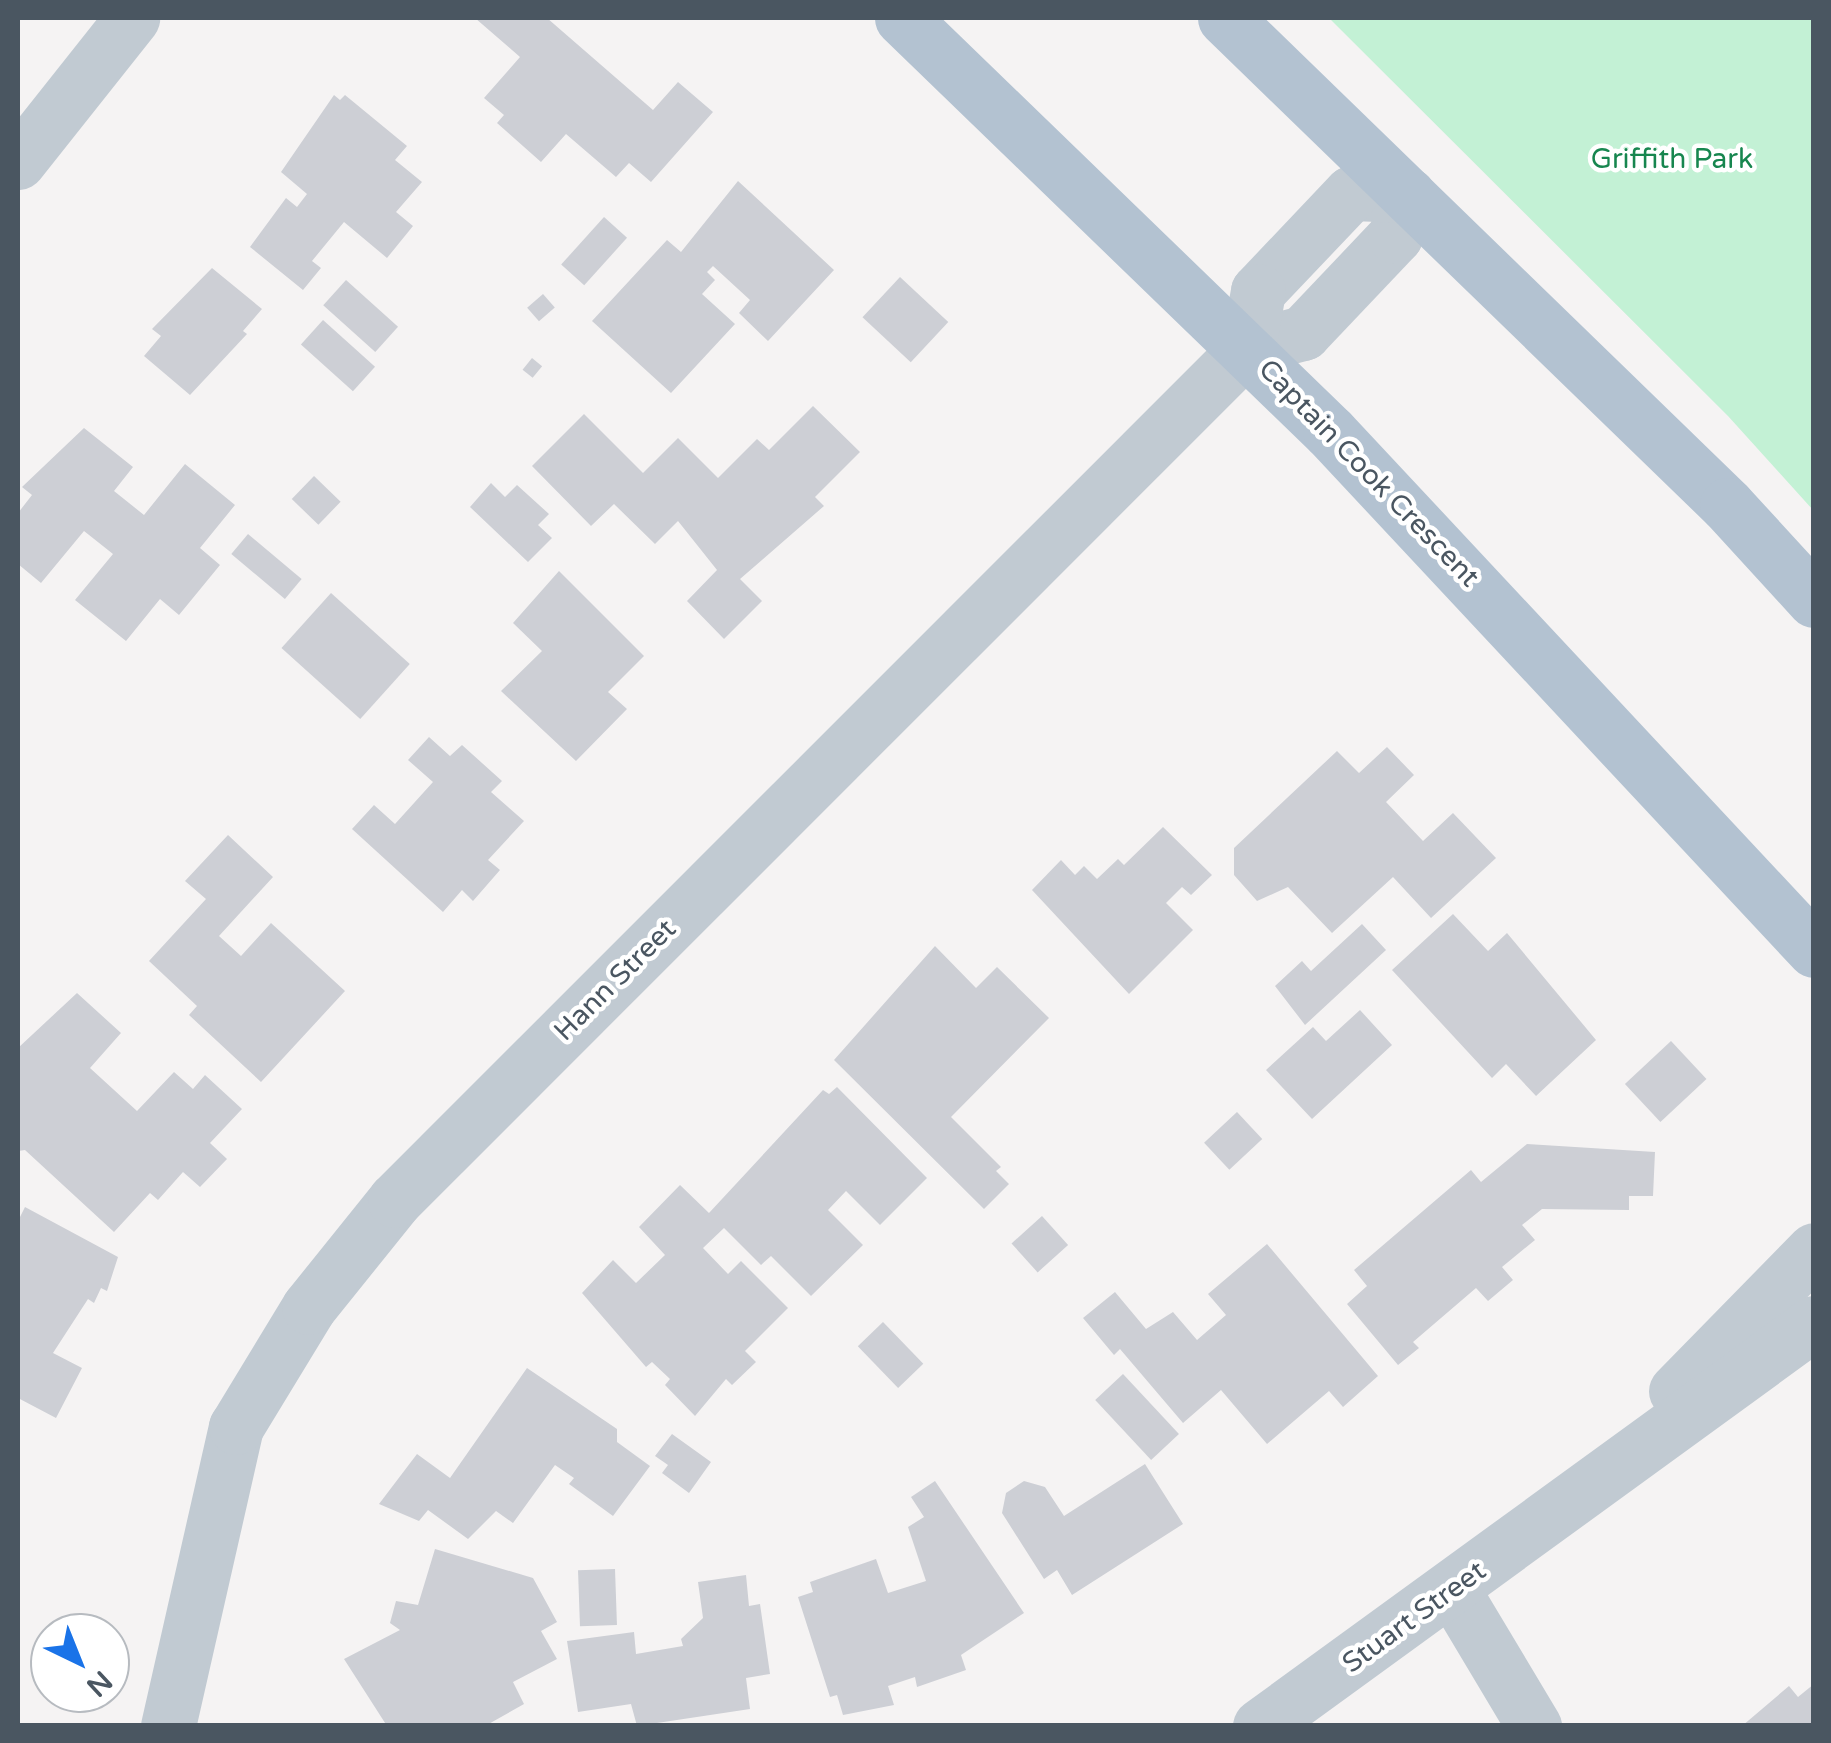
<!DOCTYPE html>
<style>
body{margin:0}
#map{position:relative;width:1831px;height:1743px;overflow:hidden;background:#f5f3f3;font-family:"Varela Round",sans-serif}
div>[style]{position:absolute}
.green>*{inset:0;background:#c3f1d5}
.building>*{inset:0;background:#cdcfd5;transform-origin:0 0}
.minor>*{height:55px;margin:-27.5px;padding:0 27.5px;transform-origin:27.5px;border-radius:27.5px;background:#c1cad2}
.major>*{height:55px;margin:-27.5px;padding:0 27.5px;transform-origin:27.5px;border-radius:27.5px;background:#b3c2d1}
span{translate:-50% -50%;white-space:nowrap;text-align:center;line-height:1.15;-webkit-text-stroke:9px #fff;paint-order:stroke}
.park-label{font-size:28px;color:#17864f}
.street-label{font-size:28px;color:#4a5661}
.frame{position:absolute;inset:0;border:20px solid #4a5661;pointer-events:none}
.north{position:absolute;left:30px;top:1613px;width:100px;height:100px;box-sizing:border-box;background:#fff;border:2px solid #b7bbc0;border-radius:50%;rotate:137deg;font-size:28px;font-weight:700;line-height:40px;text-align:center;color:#4a5661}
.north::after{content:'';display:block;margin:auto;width:35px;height:45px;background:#1a73e8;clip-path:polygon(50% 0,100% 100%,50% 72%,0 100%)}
</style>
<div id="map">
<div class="green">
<div style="clip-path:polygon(1329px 18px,1813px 18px,1813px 510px,1728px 416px)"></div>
</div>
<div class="building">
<div style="clip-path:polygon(475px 18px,547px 18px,653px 110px,678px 82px,713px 112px,651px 182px,629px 163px,616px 177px,566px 134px,541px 162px,497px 123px,504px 115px,484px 98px,520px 57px)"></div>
<div style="clip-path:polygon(334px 95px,340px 100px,345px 95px,407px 146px,395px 160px,422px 182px,396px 212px,413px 226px,387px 258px,344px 222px,312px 261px,321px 268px,303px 290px,250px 247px,286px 198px,297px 207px,307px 194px,281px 172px)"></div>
<div style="clip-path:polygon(738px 181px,834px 270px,768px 341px,739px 313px,750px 300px,713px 266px,707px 272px,715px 280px,702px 294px,735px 324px,671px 393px,592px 321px,667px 240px,681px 252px)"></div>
<div style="left:604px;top:217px;width:31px;height:64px;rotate:42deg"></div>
<div style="clip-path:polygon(212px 268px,262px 309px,243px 331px,247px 334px,190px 395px,144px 356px,161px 336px,152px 329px)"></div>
<div style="left:900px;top:277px;width:66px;height:55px;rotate:43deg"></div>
<div style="left:346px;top:280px;width:70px;height:34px;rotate:42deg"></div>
<div style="left:543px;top:294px;width:18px;height:21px;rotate:49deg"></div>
<div style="left:323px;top:320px;width:70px;height:33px;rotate:42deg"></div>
<div style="left:532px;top:358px;width:13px;height:15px;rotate:39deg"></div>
<div style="clip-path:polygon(813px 406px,860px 452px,815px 497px,824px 506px,740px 579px,762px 601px,724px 639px,687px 601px,717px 570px,678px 521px,655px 544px,614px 504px,591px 526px,532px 466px,584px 414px,643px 473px,678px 438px,718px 478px,757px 439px,769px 450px)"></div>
<div style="clip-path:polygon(84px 428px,133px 467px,114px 491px,144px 515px,185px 464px,235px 505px,200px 548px,220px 565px,179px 615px,160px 599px,126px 641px,75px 600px,113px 554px,84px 531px,41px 583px,18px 564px,18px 513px,32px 495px,22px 487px)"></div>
<div style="left:314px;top:476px;width:37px;height:32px;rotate:44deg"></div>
<div style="clip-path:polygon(491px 483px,505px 497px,517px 485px,549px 514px,538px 525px,552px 538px,528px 562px,470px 507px)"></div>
<div style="left:248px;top:534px;width:70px;height:26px;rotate:40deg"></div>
<div style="clip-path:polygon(559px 571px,644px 656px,608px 692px,627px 709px,576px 761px,501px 691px,542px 651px,513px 623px)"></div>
<div style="left:331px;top:593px;width:106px;height:74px;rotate:42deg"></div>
<div style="clip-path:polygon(429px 737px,450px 756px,462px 745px,502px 781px,491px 792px,524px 821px,488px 860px,500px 870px,473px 901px,462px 890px,443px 912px,352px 829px,374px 805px,395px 824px,433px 782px,408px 760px)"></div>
<div style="clip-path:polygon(1387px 747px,1414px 775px,1386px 802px,1423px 841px,1453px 813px,1496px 858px,1431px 918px,1393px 877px,1332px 933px,1288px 887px,1257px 901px,1234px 875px,1234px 848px,1337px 751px,1359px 773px)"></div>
<div style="clip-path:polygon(1163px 827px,1212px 875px,1191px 895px,1182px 887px,1166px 903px,1193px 930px,1129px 994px,1032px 890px,1061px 860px,1075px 875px,1084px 866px,1097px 879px,1118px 859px,1124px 865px)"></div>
<div style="clip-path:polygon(228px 835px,273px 877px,219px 936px,241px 956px,271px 923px,345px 991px,261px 1082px,189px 1015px,197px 1006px,149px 961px,206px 899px,185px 881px)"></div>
<div style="clip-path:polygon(1453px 914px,1488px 951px,1507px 933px,1596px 1040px,1536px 1096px,1506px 1064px,1492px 1078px,1392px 970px)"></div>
<div style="clip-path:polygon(1362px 924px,1386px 950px,1305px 1025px,1275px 986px,1302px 961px,1311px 971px)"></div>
<div style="clip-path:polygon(935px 946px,976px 988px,997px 967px,1049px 1018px,951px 1117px,1001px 1167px,996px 1171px,1009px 1184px,984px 1209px,834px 1060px)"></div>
<div style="clip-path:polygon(77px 993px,121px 1033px,90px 1068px,137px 1111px,174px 1072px,193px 1089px,205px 1075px,242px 1109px,210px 1143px,227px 1159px,200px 1187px,183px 1172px,158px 1200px,150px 1193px,114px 1232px,25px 1150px,18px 1151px,18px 1048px)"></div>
<div style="clip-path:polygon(1360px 1010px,1392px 1045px,1312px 1119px,1266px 1070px,1313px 1027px,1326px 1041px)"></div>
<div style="left:1671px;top:1041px;width:52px;height:63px;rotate:47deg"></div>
<div style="clip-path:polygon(837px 1087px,927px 1178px,880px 1225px,846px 1191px,828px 1210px,863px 1245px,811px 1296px,771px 1256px,761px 1265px,724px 1228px,703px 1248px,728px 1274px,741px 1261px,788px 1308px,745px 1351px,756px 1362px,732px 1385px,726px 1379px,695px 1416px,665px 1385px,670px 1379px,652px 1362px,646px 1367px,582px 1293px,613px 1260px,636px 1283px,665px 1255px,639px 1227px,680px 1185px,709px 1213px,823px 1090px,829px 1094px)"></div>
<div style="left:1237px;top:1112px;width:37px;height:45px;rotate:47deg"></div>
<div style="clip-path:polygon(1527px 1144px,1655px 1152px,1653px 1196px,1629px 1196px,1629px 1210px,1542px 1209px,1522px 1225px,1535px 1240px,1502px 1267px,1513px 1280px,1488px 1301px,1476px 1288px,1413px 1342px,1419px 1348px,1398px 1365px,1347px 1304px,1367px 1286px,1354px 1270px,1471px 1170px,1481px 1182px)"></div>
<div style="clip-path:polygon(25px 1207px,118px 1257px,107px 1291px,101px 1288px,94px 1303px,88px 1299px,53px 1353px,82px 1368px,56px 1418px,18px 1398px,18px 1221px)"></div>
<div style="left:1042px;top:1216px;width:39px;height:41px;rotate:48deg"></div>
<div style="clip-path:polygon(1267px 1244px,1378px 1376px,1343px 1407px,1329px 1391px,1267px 1444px,1221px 1390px,1183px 1423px,1120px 1349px,1114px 1355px,1083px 1318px,1115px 1292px,1146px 1329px,1173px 1312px,1197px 1340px,1226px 1315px,1208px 1294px)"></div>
<div style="left:883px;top:1322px;width:58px;height:35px;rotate:46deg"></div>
<div style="clip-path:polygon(527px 1368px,617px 1429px,617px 1442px,650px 1466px,613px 1516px,569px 1484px,574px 1478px,555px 1465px,513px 1523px,496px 1511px,468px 1539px,428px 1510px,419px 1521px,379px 1504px,417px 1454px,450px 1478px)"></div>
<div style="left:1123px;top:1374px;width:82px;height:38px;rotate:47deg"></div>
<div style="clip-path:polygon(672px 1434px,711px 1462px,689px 1493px,662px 1473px,668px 1465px,655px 1456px)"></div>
<div style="clip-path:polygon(1145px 1464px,1183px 1524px,1072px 1595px,1057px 1570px,1044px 1579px,1002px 1513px,1006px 1493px,1024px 1481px,1045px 1487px,1064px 1516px)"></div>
<div style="clip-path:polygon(935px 1481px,1024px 1613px,961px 1655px,966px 1670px,917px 1687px,915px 1677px,888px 1686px,894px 1705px,843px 1715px,837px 1695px,830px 1697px,798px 1597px,813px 1592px,810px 1582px,876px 1559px,888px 1593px,926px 1581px,908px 1527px,924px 1517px,911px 1497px)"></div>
<div style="clip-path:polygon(435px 1549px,533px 1578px,557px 1622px,541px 1631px,557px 1659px,513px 1682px,524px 1704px,485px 1726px,387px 1726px,344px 1659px,400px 1630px,390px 1623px,396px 1601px,418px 1605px)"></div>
<div style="left:615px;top:1569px;width:56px;height:37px;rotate:88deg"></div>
<div style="clip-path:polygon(746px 1575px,749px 1606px,760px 1604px,770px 1674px,746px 1678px,750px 1709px,637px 1726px,631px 1704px,578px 1712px,567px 1641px,634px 1632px,636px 1654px,683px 1646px,681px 1639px,703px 1618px,698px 1582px)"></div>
<div style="clip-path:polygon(1814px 1684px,1814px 1726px,1742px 1726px,1789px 1686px,1798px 1697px)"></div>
</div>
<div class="minor">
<div style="left:18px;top:162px;width:184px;rotate:-51.6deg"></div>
<div style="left:1676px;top:1391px;width:197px;rotate:-45.6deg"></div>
<div style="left:1452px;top:1589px;width:160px;rotate:59.1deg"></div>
<div style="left:168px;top:1726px;width:307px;rotate:-77.2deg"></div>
<div style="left:236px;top:1427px;width:140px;rotate:-58.7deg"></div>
<div style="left:309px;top:1307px;width:137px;rotate:-51.2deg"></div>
<div style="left:395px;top:1200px;width:1206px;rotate:-45deg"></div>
<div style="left:1248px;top:347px;width:57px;rotate:-14.3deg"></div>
<div style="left:1303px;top:333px;width:134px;rotate:-46.5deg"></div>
<div style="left:1395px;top:236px;width:43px;rotate:-72.4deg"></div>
<div style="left:1408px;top:195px;width:57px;rotate:-178deg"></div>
<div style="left:1351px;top:193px;width:135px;rotate:133.5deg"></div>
<div style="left:1258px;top:291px;width:57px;rotate:100.1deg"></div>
<div style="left:1260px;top:1726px;width:685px;rotate:-36.03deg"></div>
</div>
<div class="major">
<div style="left:902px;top:18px;width:595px;rotate:44.05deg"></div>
<div style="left:1330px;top:432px;width:709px;rotate:46.94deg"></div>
<div style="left:1225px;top:18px;width:699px;rotate:44.13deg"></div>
<div style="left:1727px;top:505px;width:129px;rotate:47.5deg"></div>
</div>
<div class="park-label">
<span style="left:1672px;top:159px">Griffith Park</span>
</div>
<div class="street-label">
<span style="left:1369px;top:473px;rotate:46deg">Captain Cook Crescent</span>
<span style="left:615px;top:980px;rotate:-45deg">Hann Street</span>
<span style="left:1414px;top:1617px;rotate:-36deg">Stuart Street</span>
</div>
<div class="frame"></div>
<div class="north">N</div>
</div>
